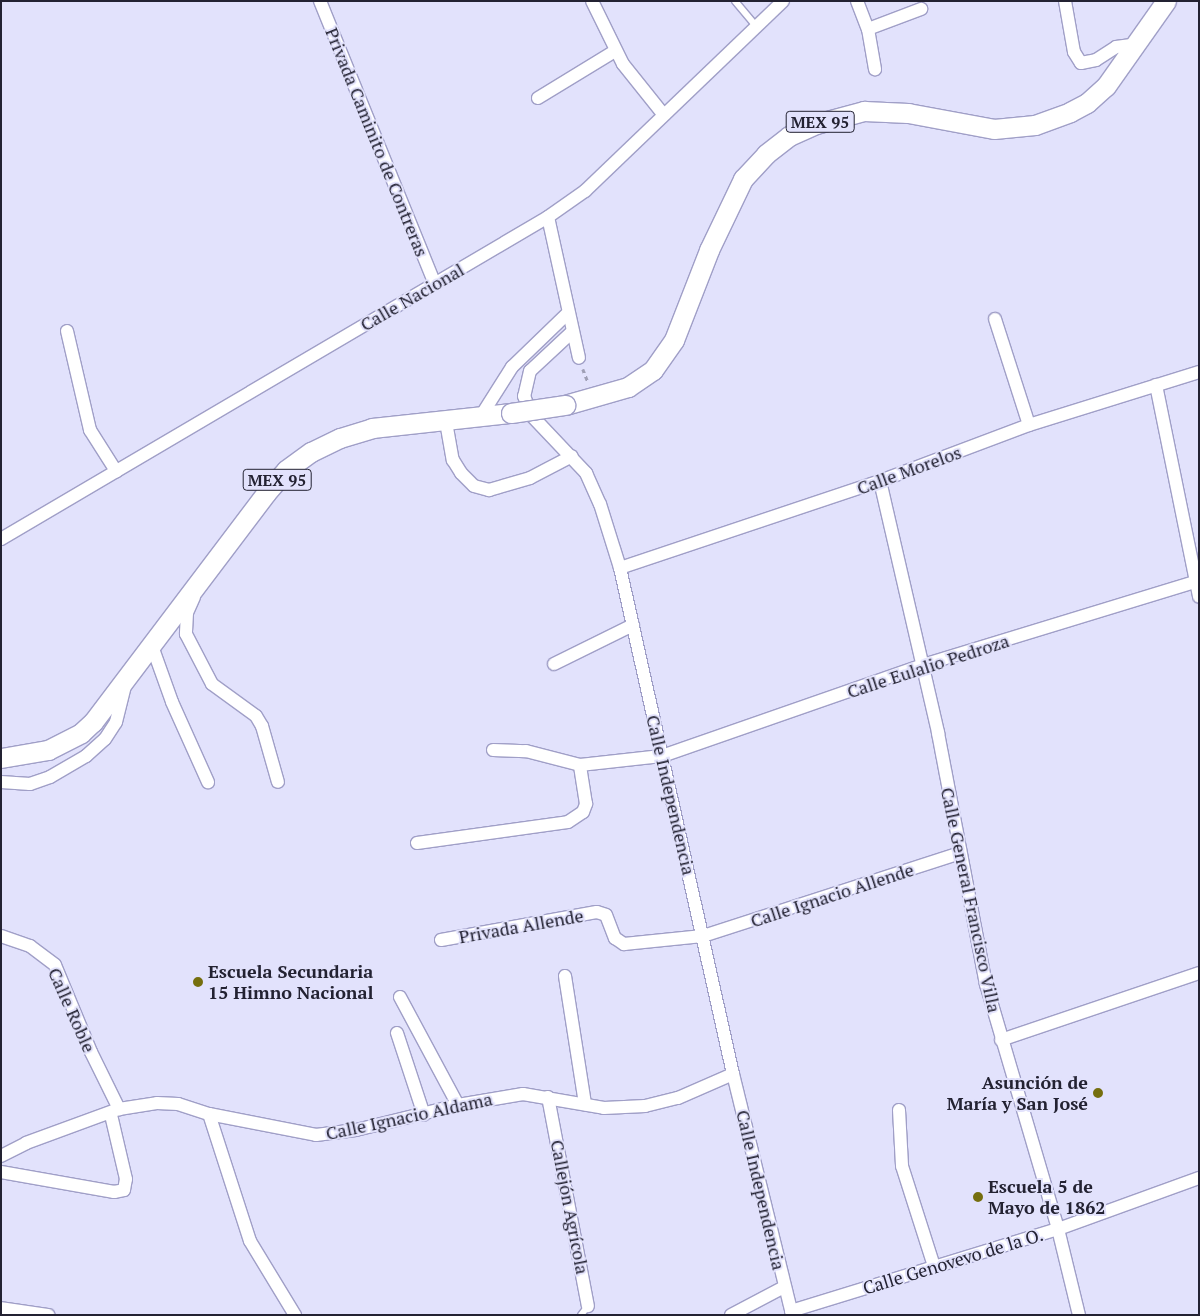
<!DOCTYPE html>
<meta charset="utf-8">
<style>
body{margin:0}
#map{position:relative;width:1200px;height:1316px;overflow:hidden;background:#e2e2fc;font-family:"PT Serif",serif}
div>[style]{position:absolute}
.path>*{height:2.5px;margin-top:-1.25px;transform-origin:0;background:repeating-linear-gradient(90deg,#9f9fb5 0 4px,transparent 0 8px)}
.roads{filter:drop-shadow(1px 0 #a09fc7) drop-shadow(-1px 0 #a09fc7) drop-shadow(0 1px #a09fc7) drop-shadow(0 -1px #a09fc7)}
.service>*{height:6px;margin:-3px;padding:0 3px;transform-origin:3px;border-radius:3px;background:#fff}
.minor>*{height:12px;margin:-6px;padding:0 6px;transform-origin:6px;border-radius:6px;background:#fff}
.primary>*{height:19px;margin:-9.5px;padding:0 9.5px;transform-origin:9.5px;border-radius:9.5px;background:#fff}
.bridges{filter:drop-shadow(1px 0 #a09fc7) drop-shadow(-1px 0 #a09fc7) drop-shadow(0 1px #a09fc7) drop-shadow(0 -1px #a09fc7)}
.primary-bridge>*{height:19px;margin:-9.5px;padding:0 9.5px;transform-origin:9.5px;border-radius:9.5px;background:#fff}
.dots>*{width:14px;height:14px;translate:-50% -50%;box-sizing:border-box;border:2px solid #e2e2fc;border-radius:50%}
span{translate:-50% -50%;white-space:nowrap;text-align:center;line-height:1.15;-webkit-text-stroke:4px #e2e2fc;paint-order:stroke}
.shield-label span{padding:1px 4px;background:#e2e2fc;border:1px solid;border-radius:4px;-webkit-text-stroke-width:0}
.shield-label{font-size:16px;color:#232232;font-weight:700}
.street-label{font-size:18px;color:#232232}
.poi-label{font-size:18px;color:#232232;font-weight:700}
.left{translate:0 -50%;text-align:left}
.right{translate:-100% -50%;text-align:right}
.frame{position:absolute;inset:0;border:2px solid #232232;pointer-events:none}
</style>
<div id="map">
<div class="path">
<div style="left:583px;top:369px;width:14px;rotate:69deg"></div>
</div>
<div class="roads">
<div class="service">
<div style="left:735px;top:1px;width:33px;rotate:50deg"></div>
<div style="left:581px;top:1315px;width:11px;rotate:-52deg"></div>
</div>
<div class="minor">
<div style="left:320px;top:1px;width:305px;rotate:67.9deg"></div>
<div style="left:592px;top:1px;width:70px;rotate:63.8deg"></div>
<div style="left:623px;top:64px;width:64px;rotate:51.3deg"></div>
<div style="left:857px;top:1px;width:30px;rotate:69deg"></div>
<div style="left:868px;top:29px;width:41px;rotate:80.1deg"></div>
<div style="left:1065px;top:1px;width:52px;rotate:80deg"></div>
<div style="left:1074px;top:52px;width:13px;rotate:58deg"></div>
<div style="left:1081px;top:63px;width:15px;rotate:-11deg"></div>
<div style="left:1096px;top:60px;width:24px;rotate:-33deg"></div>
<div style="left:1116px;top:47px;width:21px;rotate:-8deg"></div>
<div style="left:868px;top:29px;width:57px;rotate:-20.7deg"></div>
<div style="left:538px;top:98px;width:90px;rotate:-31.4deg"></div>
<div style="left:548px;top:217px;width:144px;rotate:77.6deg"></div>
<div style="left:995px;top:319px;width:111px;rotate:72.2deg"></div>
<div style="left:67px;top:331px;width:102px;rotate:76.9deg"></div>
<div style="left:90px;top:430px;width:49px;rotate:57.6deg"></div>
<div style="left:572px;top:332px;width:57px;rotate:137.1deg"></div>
<div style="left:530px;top:371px;width:26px;rotate:103deg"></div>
<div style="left:524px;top:396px;width:22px;rotate:68deg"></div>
<div style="left:532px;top:416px;width:79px;rotate:46.5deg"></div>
<div style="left:586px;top:473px;width:34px;rotate:66deg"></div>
<div style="left:600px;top:504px;width:67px;rotate:72.6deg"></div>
<div style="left:620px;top:568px;width:518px;rotate:77.41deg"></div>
<div style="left:733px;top:1074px;width:248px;rotate:76.2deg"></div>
<div style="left:1156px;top:385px;width:216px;rotate:78.5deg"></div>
<div style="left:481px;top:416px;width:58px;rotate:-57.7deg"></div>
<div style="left:512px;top:367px;width:78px;rotate:-44deg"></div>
<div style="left:446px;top:422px;width:39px;rotate:80deg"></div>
<div style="left:453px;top:460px;width:15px;rotate:58deg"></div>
<div style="left:461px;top:473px;width:18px;rotate:45deg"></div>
<div style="left:474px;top:486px;width:16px;rotate:15deg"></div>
<div style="left:489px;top:490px;width:43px;rotate:-16.3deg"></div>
<div style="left:530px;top:478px;width:47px;rotate:-27.6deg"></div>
<div style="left:880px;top:481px;width:259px;rotate:77deg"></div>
<div style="left:938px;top:733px;width:256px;rotate:79.2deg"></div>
<div style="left:986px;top:984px;width:255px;rotate:73.6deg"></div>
<div style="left:1058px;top:1229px;width:89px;rotate:76.3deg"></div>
<div style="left:1px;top:539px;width:635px;rotate:-30.48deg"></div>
<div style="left:548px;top:217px;width:45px;rotate:-35.1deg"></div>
<div style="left:585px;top:191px;width:274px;rotate:-43.8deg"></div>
<div style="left:620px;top:568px;width:274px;rotate:-18.5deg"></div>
<div style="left:880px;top:481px;width:159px;rotate:-20.6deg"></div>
<div style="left:1029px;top:425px;width:178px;rotate:-17.3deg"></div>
<div style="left:194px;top:597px;width:17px;rotate:114deg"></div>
<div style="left:187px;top:613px;width:21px;rotate:93deg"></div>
<div style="left:186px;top:634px;width:56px;rotate:62.5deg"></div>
<div style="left:212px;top:684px;width:54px;rotate:36deg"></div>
<div style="left:256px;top:716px;width:12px;rotate:59deg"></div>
<div style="left:262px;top:726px;width:58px;rotate:74.1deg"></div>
<div style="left:152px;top:646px;width:59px;rotate:70.3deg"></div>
<div style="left:172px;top:702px;width:88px;rotate:65.8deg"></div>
<div style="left:554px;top:664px;width:88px;rotate:-26.3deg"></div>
<div style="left:493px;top:750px;width:33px;rotate:2deg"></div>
<div style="left:526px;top:751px;width:56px;rotate:14.5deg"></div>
<div style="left:580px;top:765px;width:82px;rotate:-6.3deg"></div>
<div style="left:662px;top:756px;width:276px;rotate:-19.2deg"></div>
<div style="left:923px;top:665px;width:284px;rotate:-17deg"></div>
<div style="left:1px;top:782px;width:29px;rotate:4deg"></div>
<div style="left:30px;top:784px;width:21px;rotate:-19deg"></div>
<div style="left:50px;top:777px;width:42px;rotate:-30.3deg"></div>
<div style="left:86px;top:756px;width:25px;rotate:-42deg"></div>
<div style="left:105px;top:739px;width:20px;rotate:-57deg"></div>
<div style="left:116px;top:722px;width:38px;rotate:-76deg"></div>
<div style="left:417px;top:843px;width:152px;rotate:-7.9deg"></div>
<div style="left:568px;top:822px;width:18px;rotate:-34deg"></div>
<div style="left:583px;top:812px;width:9px;rotate:-69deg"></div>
<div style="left:586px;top:804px;width:39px;rotate:-99deg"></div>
<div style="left:1px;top:936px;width:31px;rotate:19deg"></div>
<div style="left:30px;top:946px;width:31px;rotate:37deg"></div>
<div style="left:55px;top:965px;width:94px;rotate:67.5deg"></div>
<div style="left:91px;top:1052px;width:64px;rotate:63.8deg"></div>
<div style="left:441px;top:940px;width:158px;rotate:-10.2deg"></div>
<div style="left:597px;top:912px;width:9px;rotate:18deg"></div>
<div style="left:606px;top:915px;width:25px;rotate:69deg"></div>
<div style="left:615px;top:938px;width:11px;rotate:34deg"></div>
<div style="left:624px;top:944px;width:79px;rotate:-5.8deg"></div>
<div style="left:703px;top:936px;width:270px;rotate:-17.9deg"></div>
<div style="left:565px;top:976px;width:130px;rotate:81.1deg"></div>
<div style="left:400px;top:997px;width:123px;rotate:61.8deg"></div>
<div style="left:397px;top:1033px;width:86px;rotate:71.8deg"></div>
<div style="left:1001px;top:1040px;width:209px;rotate:-18.7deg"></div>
<div style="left:548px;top:1097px;width:213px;rotate:79.2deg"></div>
<div style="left:899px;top:1110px;width:56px;rotate:86.9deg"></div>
<div style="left:902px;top:1166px;width:105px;rotate:72.3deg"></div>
<div style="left:209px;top:1114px;width:133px;rotate:72.1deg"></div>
<div style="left:250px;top:1241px;width:87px;rotate:58.7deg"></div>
<div style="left:1px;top:1156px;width:28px;rotate:-27deg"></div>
<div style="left:26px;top:1143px;width:99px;rotate:-20.1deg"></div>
<div style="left:119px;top:1109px;width:38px;rotate:-9deg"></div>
<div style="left:157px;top:1103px;width:21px;rotate:3deg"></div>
<div style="left:178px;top:1104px;width:33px;rotate:18deg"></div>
<div style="left:209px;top:1114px;width:109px;rotate:11.1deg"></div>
<div style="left:316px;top:1135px;width:40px;rotate:-7.1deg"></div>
<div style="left:356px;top:1130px;width:105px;rotate:-13.8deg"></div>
<div style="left:458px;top:1105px;width:66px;rotate:-9.6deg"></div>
<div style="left:523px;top:1094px;width:82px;rotate:9.8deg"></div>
<div style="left:604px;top:1108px;width:41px;rotate:-2.8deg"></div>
<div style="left:645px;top:1106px;width:34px;rotate:-14deg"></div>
<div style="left:678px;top:1098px;width:60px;rotate:-23.6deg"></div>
<div style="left:1px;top:1172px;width:115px;rotate:10deg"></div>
<div style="left:114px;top:1192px;width:10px;rotate:-11deg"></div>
<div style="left:124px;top:1190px;width:11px;rotate:-80deg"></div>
<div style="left:126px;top:1179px;width:66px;rotate:-103.2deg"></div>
<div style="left:1px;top:1308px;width:48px;rotate:8.5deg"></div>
<div style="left:791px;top:1311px;width:279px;rotate:-17.1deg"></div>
<div style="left:1058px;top:1229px;width:150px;rotate:-19.9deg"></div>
<div style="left:731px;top:1315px;width:60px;rotate:-27.8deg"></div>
</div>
<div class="primary">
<div style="left:565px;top:405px;width:66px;rotate:-15.9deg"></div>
<div style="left:628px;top:387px;width:30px;rotate:-34deg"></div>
<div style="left:653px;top:370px;width:37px;rotate:-55deg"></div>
<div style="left:674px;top:340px;width:97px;rotate:-68.7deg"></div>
<div style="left:709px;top:250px;width:79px;rotate:-64.4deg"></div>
<div style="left:743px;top:179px;width:34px;rotate:-47deg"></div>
<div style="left:766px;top:154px;width:29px;rotate:-38deg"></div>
<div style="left:789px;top:136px;width:30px;rotate:-24deg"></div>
<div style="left:816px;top:124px;width:50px;rotate:-15.2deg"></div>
<div style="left:864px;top:111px;width:44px;rotate:2.6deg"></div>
<div style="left:908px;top:113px;width:87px;rotate:10.5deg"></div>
<div style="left:994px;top:129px;width:41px;rotate:-5.6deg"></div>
<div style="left:1035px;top:125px;width:37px;rotate:-20deg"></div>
<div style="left:1070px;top:112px;width:19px;rotate:-28deg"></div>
<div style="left:1087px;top:103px;width:25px;rotate:-42deg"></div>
<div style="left:1106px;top:86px;width:104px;rotate:-54.8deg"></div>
<div style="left:1px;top:758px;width:48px;rotate:-9.7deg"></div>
<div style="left:48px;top:750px;width:37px;rotate:-27deg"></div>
<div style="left:81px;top:733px;width:16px;rotate:-43deg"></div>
<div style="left:93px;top:722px;width:287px;rotate:-52.9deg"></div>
<div style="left:266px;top:493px;width:30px;rotate:-49deg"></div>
<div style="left:286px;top:470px;width:31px;rotate:-36deg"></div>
<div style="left:311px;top:452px;width:32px;rotate:-26deg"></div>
<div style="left:340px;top:438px;width:34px;rotate:-17deg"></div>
<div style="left:372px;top:428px;width:140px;rotate:-6.2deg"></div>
</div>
</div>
<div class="bridges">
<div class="primary-bridge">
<div style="left:511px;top:413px;width:55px;rotate:-8.4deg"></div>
</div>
</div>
<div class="dots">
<div style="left:198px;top:982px;background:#756e0e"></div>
<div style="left:1098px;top:1093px;background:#756e0e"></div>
<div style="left:978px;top:1197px;background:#756e0e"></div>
</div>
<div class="shield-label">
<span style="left:820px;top:122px">MEX 95</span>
<span style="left:277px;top:480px">MEX 95</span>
</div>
<div class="street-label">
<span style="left:377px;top:142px;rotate:68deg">Privada Caminito de Contreras</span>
<span style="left:412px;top:297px;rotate:-30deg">Calle Nacional</span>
<span style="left:909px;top:470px;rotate:-20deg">Calle Morelos</span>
<span style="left:928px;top:666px;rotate:-18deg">Calle Eulalio Pedroza</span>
<span style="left:671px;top:795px;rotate:77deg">Calle Independencia</span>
<span style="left:832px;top:895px;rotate:-18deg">Calle Ignacio Allende</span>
<span style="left:971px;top:900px;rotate:78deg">Calle General Francisco Villa</span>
<span style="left:521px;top:926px;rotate:-10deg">Privada Allende</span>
<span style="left:72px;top:1010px;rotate:66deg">Calle Roble</span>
<span style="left:409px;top:1116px;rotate:-12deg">Calle Ignacio Aldama</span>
<span style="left:761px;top:1190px;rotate:77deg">Calle Independencia</span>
<span style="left:570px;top:1207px;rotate:79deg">Callejón Agrícola</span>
<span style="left:953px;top:1261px;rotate:-17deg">Calle Genovevo de la O.</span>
</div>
<div class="poi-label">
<span class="left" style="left:208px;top:982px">Escuela Secundaria<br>15 Himno Nacional</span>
<span class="right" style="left:1088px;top:1093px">Asunción de<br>María y San José</span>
<span class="left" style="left:988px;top:1197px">Escuela 5 de<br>Mayo de 1862</span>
</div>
<div class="frame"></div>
</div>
